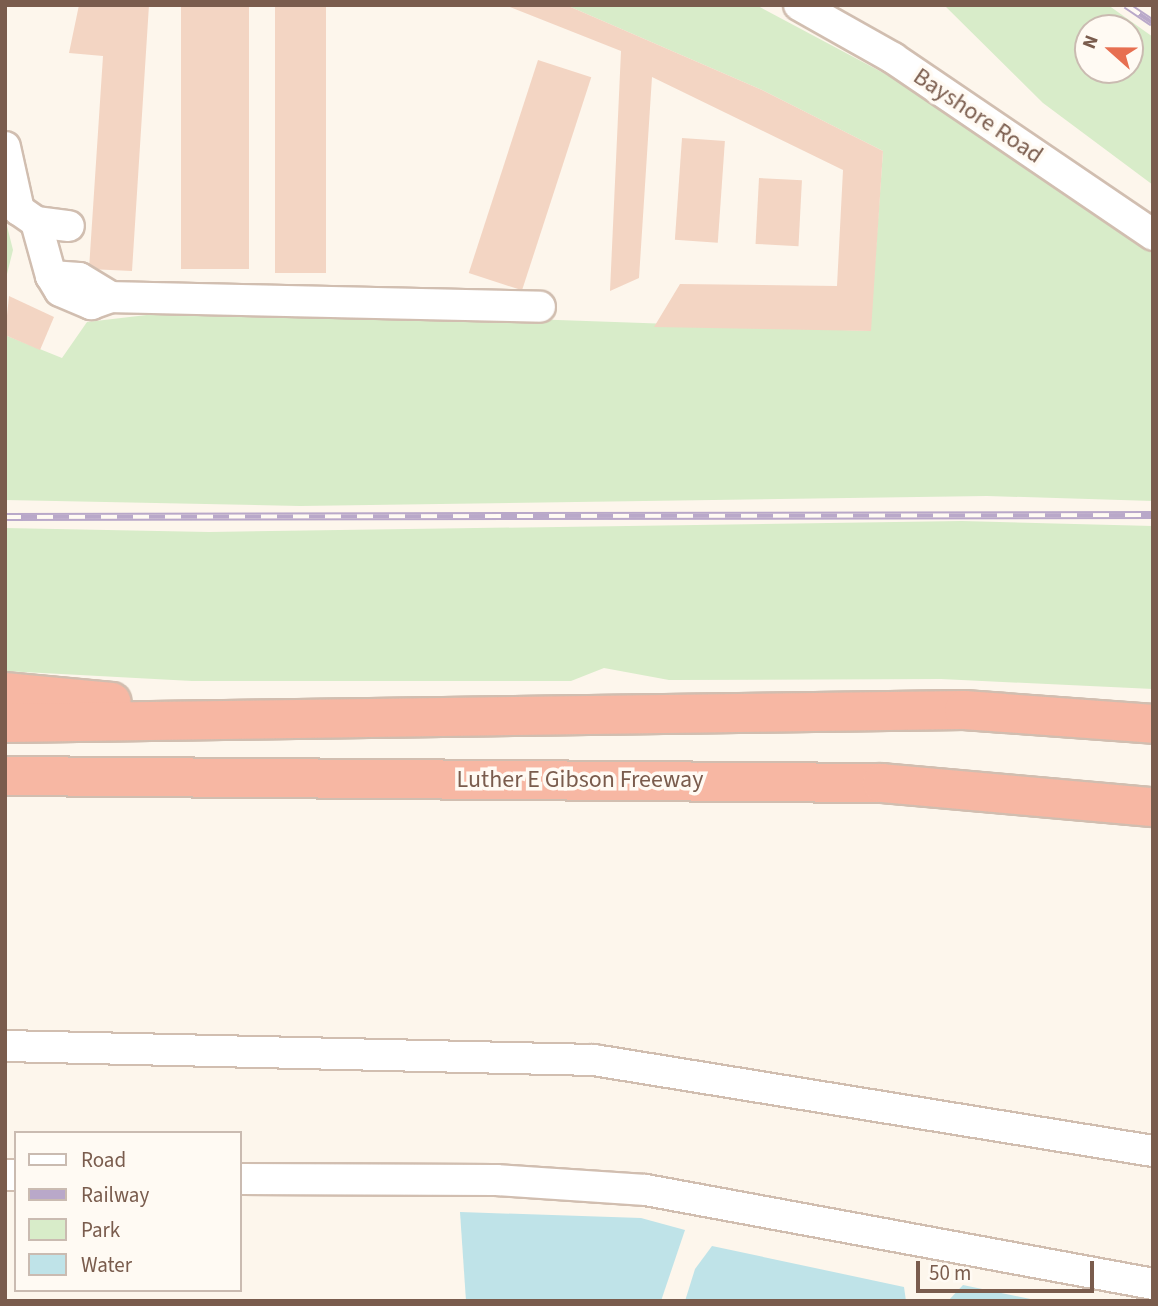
<!DOCTYPE html>
<style>
body{margin:0}
#map{position:relative;width:1158px;height:1306px;overflow:hidden;background:#fdf6ec;font-family:"Source Sans 3",sans-serif}
div>[style]{position:absolute}
.green>*{inset:0;background:#d8ecc9}
.water>*{inset:0;background:#bfe3e8}
.building>*{inset:0;background:#f3d5c3;transform-origin:0 0}
.roads{filter:drop-shadow(2px 0 #d1beb0) drop-shadow(-2px 0 #d1beb0) drop-shadow(0 2px #d1beb0) drop-shadow(0 -2px #d1beb0)}
.minor>*{height:30px;margin:-15px;padding:0 15px;transform-origin:15px;border-radius:15px;background:#fff}
.highway>*{height:38px;margin:-19px;padding:0 19px;transform-origin:19px;border-radius:19px;background:#f7b7a3}
.rail>*{height:8px;margin-top:-4px;transform-origin:0;background:repeating-linear-gradient(90deg,#fffaf3 0 16px,#b9a8c9 0 32px);box-sizing:border-box;border-block:2px solid #b9a8c9}
span{translate:-50% -50%;white-space:nowrap;text-align:center;line-height:1.15;-webkit-text-stroke:7px #fffaf3;paint-order:stroke}
.street-label{font-size:24px;color:#7a5c4d}
.frame{position:absolute;inset:0;border:7px solid #7a5c4d;pointer-events:none}
.legend{position:absolute;left:14px;top:1131px;width:228px;height:161px;box-sizing:border-box;background:#fffaf3;border:2px solid #cabbb1;margin:0;padding:9px 12px;list-style:none;font-size:21px;color:#7a5c4d}
.legend li{display:flex;align-items:center;gap:14px;height:35px}
.legend b{width:35px;border:2px solid #cabbb1}
.north{position:absolute;left:1074px;top:14px;width:70px;height:70px;box-sizing:border-box;background:#fffaf3;border:2px solid #cabbb1;border-radius:50%;rotate:291deg;font-size:19px;font-weight:700;line-height:28px;text-align:center;color:#7a5c4d}
.north::after{content:'';display:block;margin:auto;width:24px;height:32px;background:#e76f51;clip-path:polygon(50% 0,100% 100%,50% 72%,0 100%)}
.scale{position:absolute;left:916px;top:1261px;width:178px;height:32px;box-sizing:border-box;border:4px solid #7a5c4d;border-top:0;padding-left:9px;font-size:21px;line-height:24px;white-space:nowrap;color:#7a5c4d;-webkit-text-stroke:5px #fffaf3;paint-order:stroke}
</style>
<div id="map">
<div class="green">
<div style="clip-path:polygon(566px 5px,756px 5px,951px 109px,1153px 248px,1153px 501px,987px 496px,300px 506px,5px 500px,5px 335px,62px 358px,87px 322px,155px 314px,157px 306px,870px 331px,883px 151px,762px 90px)"></div>
<div style="clip-path:polygon(evenodd,944px 5px,1108px 5px,1153px 37px,1153px 185px,1043px 103px,944px 5px,1130px 28px,1130px 70px,1088px 70px,1088px 28px,1130px 28px)"></div>
<div style="clip-path:polygon(5px 218px,13px 250px,5px 282px)"></div>
<div style="clip-path:polygon(962px 521px,1153px 526px,1153px 689px,941px 679px,669px 680px,604px 668px,571px 681px,192px 681px,5px 671px,5px 528px,209px 532px)"></div>
</div>
<div class="water">
<div style="clip-path:polygon(460px 1212px,641px 1218px,685px 1230px,661px 1301px,466px 1301px)"></div>
<div style="clip-path:polygon(712px 1246px,904px 1287px,906px 1301px,685px 1301px,695px 1269px)"></div>
<div style="clip-path:polygon(963px 1285px,1040px 1301px,948px 1301px)"></div>
</div>
<div class="building">
<div style="clip-path:polygon(79px 5px,149px 5px,132px 271px,89px 269px,103px 56px,69px 53px)"></div>
<div style="left:181px;top:5px;width:68px;height:264px"></div>
<div style="left:275px;top:5px;width:51px;height:268px"></div>
<div style="clip-path:polygon(505px 5px,566px 5px,762px 90px,883px 151px,871px 331px,654px 327px,680px 284px,837px 286px,843px 170px,652px 77px,639px 278px,610px 291px,621px 51px)"></div>
<div style="left:538px;top:60px;width:56px;height:224px;rotate:18deg"></div>
<div style="left:682px;top:138px;width:43px;height:102px;rotate:4deg"></div>
<div style="left:759px;top:178px;width:43px;height:66px;rotate:3deg"></div>
<div style="clip-path:polygon(9px 296px,54px 317px,40px 350px,5px 335px)"></div>
</div>
<div class="roads">
<div class="minor">
<div style="left:799px;top:5px;width:108px;rotate:29.4deg"></div>
<div style="left:893px;top:58px;width:315px;rotate:34.2deg"></div>
<div style="left:5px;top:147px;width:65px;rotate:77.5deg"></div>
<div style="left:19px;top:210px;width:21px;rotate:35deg"></div>
<div style="left:36px;top:222px;width:33px;rotate:7deg"></div>
<div style="left:36px;top:222px;width:56px;rotate:74.5deg"></div>
<div style="left:51px;top:276px;width:17px;rotate:59deg"></div>
<div style="left:60px;top:291px;width:34px;rotate:23deg"></div>
<div style="left:91px;top:304px;width:21px;rotate:-19deg"></div>
<div style="left:111px;top:297px;width:37px;rotate:-149deg"></div>
<div style="left:79px;top:278px;width:28px;rotate:-176deg"></div>
<div style="left:111px;top:297px;width:429px;rotate:1.3deg"></div>
<div style="left:5px;top:1046px;width:589px;rotate:1.36deg"></div>
<div style="left:594px;top:1060px;width:566px;rotate:9.25deg"></div>
<div style="left:5px;top:1175px;width:11px"></div>
<div style="left:240px;top:1179px;width:256px;rotate:0.2deg"></div>
<div style="left:496px;top:1180px;width:150px;rotate:3.8deg"></div>
<div style="left:646px;top:1190px;width:516px;rotate:10.5deg"></div>
</div>
<div class="highway">
<div style="left:5px;top:692px;width:107px;rotate:5.3deg"></div>
<div style="left:5px;top:723px;width:959px;rotate:-0.78deg"></div>
<div style="left:964px;top:710px;width:190px;rotate:4.2deg"></div>
<div style="left:5px;top:776px;width:877px;rotate:0.46deg"></div>
<div style="left:882px;top:783px;width:272px;rotate:5.1deg"></div>
</div>
</div>
<div class="rail">
<div style="left:1126px;top:5px;width:32px;rotate:34deg"></div>
<div style="left:5px;top:517px;width:1148px;rotate:-0.1deg"></div>
</div>
<div class="street-label">
<span style="left:978px;top:116px;rotate:34deg">Bayshore Road</span>
<span style="left:580px;top:780px">Luther E Gibson Freeway</span>
</div>
<div class="frame"></div>
<ul class="legend">
<li><b style="height:9px;background:#fff"></b>Road</li>
<li><b style="height:9px;background:#b9a8c9"></b>Railway</li>
<li><b style="height:19px;background:#d8ecc9"></b>Park</li>
<li><b style="height:19px;background:#bfe3e8"></b>Water</li>
</ul>
<div class="north">N</div>
<div class="scale">50 m</div>
</div>
